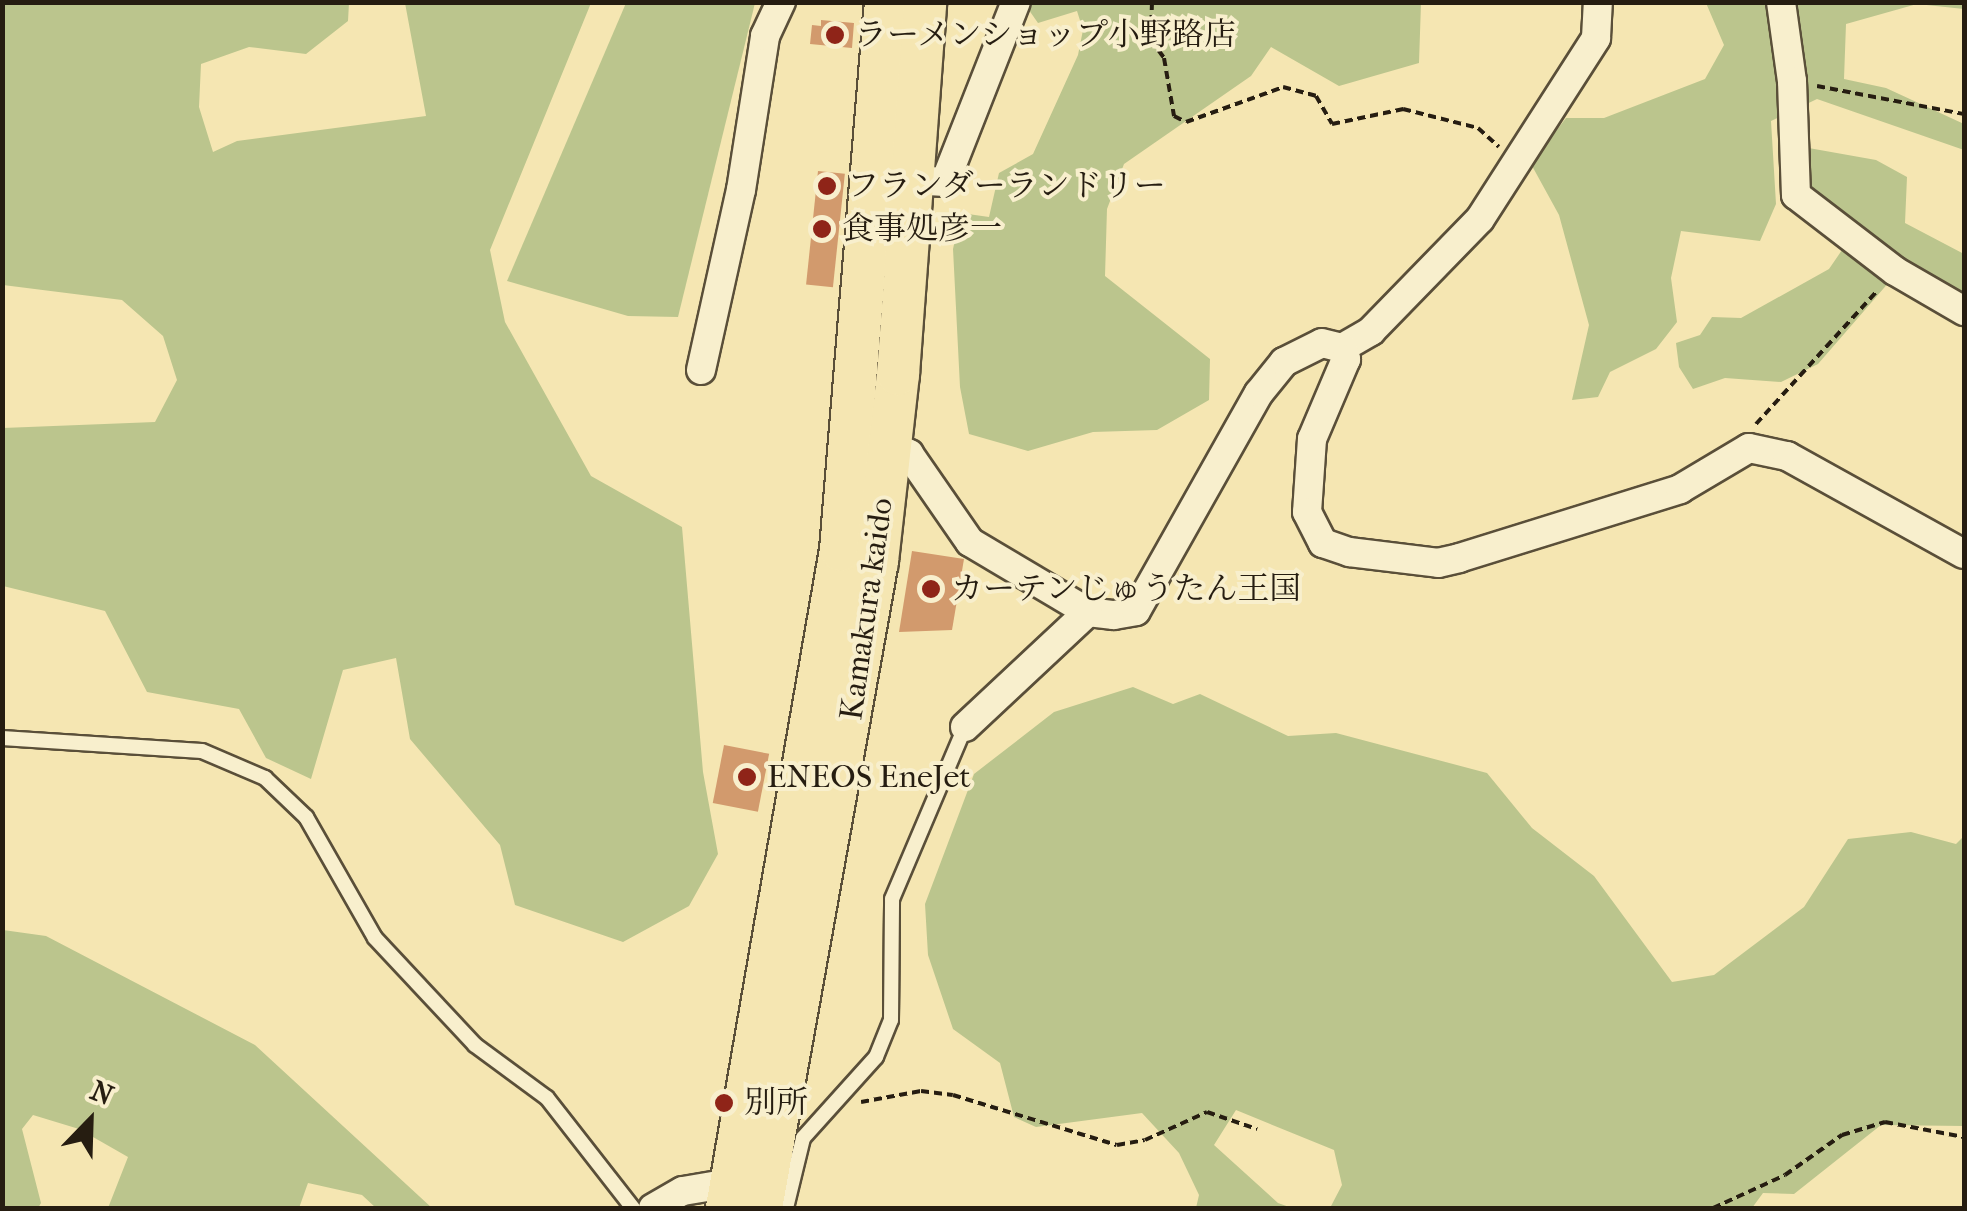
<!DOCTYPE html>
<meta charset="utf-8">
<style>
body{margin:0}
#map{position:relative;width:1967px;height:1211px;overflow:hidden;background:#f5e6b2;font-family:"IM FELL French Canon","Noto Serif JP",serif}
div>[style]{position:absolute}
.green>*{inset:0;background:#bbc58d}
.building>*{inset:0;background:#d29a6d;transform-origin:0 0}
.path>*{height:4px;margin-top:-2px;transform-origin:0;background:repeating-linear-gradient(90deg,#261d11 0 8px,transparent 0 13px)}
.roads{filter:drop-shadow(2px 0 #5a4f39) drop-shadow(-2px 0 #5a4f39) drop-shadow(0 2px #5a4f39) drop-shadow(0 -2px #5a4f39)}
.lane>*{height:14px;margin:-7px;padding:0 7px;transform-origin:7px;border-radius:7px;background:#f8efcd}
.street>*{height:28px;margin:-14px;padding:0 14px;transform-origin:14px;border-radius:14px;background:#f8efcd}
.primary>*{height:42px;margin:-21px;padding:0 21px;transform-origin:21px;border-radius:21px;background:#f5e6b2}
.dots>*{width:28px;height:28px;translate:-50% -50%;box-sizing:border-box;border:5px solid #f8efcd;border-radius:50%}
span{translate:-50% -50%;white-space:nowrap;text-align:center;line-height:1.15;-webkit-text-stroke:8px #f8efcd;paint-order:stroke}
.poi-label{font-size:32px;color:#261d11}
.left{translate:0 -50%;text-align:left}
.street-label{font-size:32px;color:#261d11}
.frame{position:absolute;inset:0;border:5px solid #261d11;pointer-events:none}
.north{position:absolute;left:40px;top:1071px;width:100px;height:100px;-webkit-text-stroke:8px #f8efcd;paint-order:stroke;rotate:23deg;font-size:28px;font-weight:700;line-height:40px;text-align:center;color:#261d11}
.north::after{content:'';display:block;margin:auto;width:35px;height:45px;background:#261d11;clip-path:polygon(50% 0,100% 100%,50% 72%,0 100%)}
</style>
<div id="map">
<div class="green">
<div style="clip-path:polygon(3px 2px,349px 3px,348px 21px,306px 54px,249px 47px,201px 64px,199px 107px,213px 152px,237px 141px,426px 116px,405px 3px,591px 3px,490px 250px,505px 322px,591px 476px,682px 527px,703px 772px,718px 854px,689px 906px,623px 942px,515px 905px,500px 845px,410px 739px,396px 658px,343px 670px,311px 779px,266px 758px,239px 709px,147px 692px,105px 611px,3px 586px,3px 428px,155px 422px,177px 380px,163px 336px,122px 300px,3px 285px)"></div>
<div style="clip-path:polygon(626px 3px,755px 3px,678px 317px,628px 316px,507px 281px)"></div>
<div style="clip-path:polygon(1024px 3px,1421px 3px,1419px 63px,1339px 86px,1271px 47px,1251px 76px,1124px 164px,1107px 209px,1105px 276px,1210px 359px,1209px 400px,1157px 430px,1093px 432px,1028px 451px,969px 434px,960px 387px,953px 249px,961px 213px,989px 217px,999px 173px,1033px 154px,1078px 55px,1083px 30px,1077px 11px,1038px 23px)"></div>
<div style="clip-path:polygon(1706px 3px,1964px 3px,1964px 9px,1917px 4px,1846px 24px,1844px 79px,1886px 88px,1964px 124px,1964px 150px,1817px 99px,1771px 121px,1776px 204px,1760px 241px,1681px 231px,1671px 278px,1677px 322px,1656px 349px,1610px 372px,1598px 397px,1572px 400px,1589px 325px,1559px 215px,1531px 164px,1566px 118px,1604px 118px,1705px 79px,1724px 45px)"></div>
<div style="clip-path:polygon(1803px 147px,1876px 160px,1907px 177px,1905px 223px,1964px 254px,1964px 296px,1903px 266px,1818px 364px,1781px 382px,1725px 378px,1693px 389px,1679px 367px,1676px 343px,1700px 335px,1712px 317px,1741px 318px,1829px 269px,1853px 234px,1807px 194px)"></div>
<div style="clip-path:polygon(1133px 687px,1173px 704px,1200px 694px,1288px 736px,1336px 733px,1487px 773px,1532px 828px,1594px 876px,1672px 982px,1714px 975px,1804px 907px,1848px 839px,1911px 832px,1956px 844px,1964px 836px,1964px 1126px,1881px 1125px,1794px 1194px,1763px 1193px,1752px 1208px,1330px 1208px,1342px 1185px,1334px 1150px,1236px 1110px,1214px 1145px,1278px 1203px,1292px 1208px,1196px 1208px,1199px 1195px,1179px 1153px,1142px 1113px,1036px 1127px,1014px 1117px,1000px 1063px,953px 1029px,928px 955px,925px 904px,974px 774px,1054px 712px)"></div>
<div style="clip-path:polygon(3px 930px,46px 936px,255px 1045px,432px 1208px,376px 1208px,362px 1195px,308px 1183px,299px 1208px,108px 1208px,128px 1157px,79px 1129px,33px 1115px,22px 1129px,41px 1203px,38px 1208px,3px 1208px)"></div>
</div>
<div class="building">
<div style="clip-path:polygon(821px 20px,854px 23px,852px 48px,810px 44px,812px 25px,821px 26px)"></div>
<div style="left:818px;top:171px;width:27px;height:114px;rotate:6deg"></div>
<div style="clip-path:polygon(912px 551px,964px 559px,952px 630px,899px 632px)"></div>
<div style="left:724px;top:745px;width:46px;height:59px;rotate:11deg"></div>
</div>
<div class="path">
<div style="left:1152px;top:2px;width:38px;rotate:92deg"></div>
<div style="left:1151px;top:40px;width:22px;rotate:54deg"></div>
<div style="left:1164px;top:58px;width:59px;rotate:80.2deg"></div>
<div style="left:1174px;top:116px;width:13px;rotate:27deg"></div>
<div style="left:1186px;top:122px;width:103px;rotate:-19.8deg"></div>
<div style="left:1283px;top:87px;width:34px;rotate:15deg"></div>
<div style="left:1316px;top:96px;width:32px;rotate:60deg"></div>
<div style="left:1332px;top:124px;width:73px;rotate:-11.9deg"></div>
<div style="left:1403px;top:109px;width:77px;rotate:14.2deg"></div>
<div style="left:1478px;top:128px;width:28px;rotate:42deg"></div>
<div style="left:1817px;top:86px;width:150px;rotate:10.8deg"></div>
<div style="left:1756px;top:424px;width:180px;rotate:-47.7deg"></div>
<div style="left:861px;top:1102px;width:61px;rotate:-10.4deg"></div>
<div style="left:921px;top:1091px;width:32px;rotate:7deg"></div>
<div style="left:953px;top:1095px;width:171px;rotate:17deg"></div>
<div style="left:1117px;top:1145px;width:28px;rotate:-10deg"></div>
<div style="left:1145px;top:1140px;width:68px;rotate:-24.3deg"></div>
<div style="left:1207px;top:1112px;width:53px;rotate:18.8deg"></div>
<div style="left:1713px;top:1208px;width:79px;rotate:-24.6deg"></div>
<div style="left:1785px;top:1175px;width:70px;rotate:-35.1deg"></div>
<div style="left:1842px;top:1135px;width:45px;rotate:-16.8deg"></div>
<div style="left:1885px;top:1122px;width:80px;rotate:10.8deg"></div>
</div>
<div class="roads">
<div class="lane">
<div style="left:2px;top:738px;width:200px;rotate:3.7deg"></div>
<div style="left:202px;top:751px;width:69px;rotate:23.2deg"></div>
<div style="left:265px;top:778px;width:57px;rotate:43.6deg"></div>
<div style="left:306px;top:817px;width:139px;rotate:60.3deg"></div>
<div style="left:375px;top:938px;width:146px;rotate:46.9deg"></div>
<div style="left:475px;top:1045px;width:89px;rotate:36.4deg"></div>
<div style="left:547px;top:1098px;width:140px;rotate:52deg"></div>
<div style="left:786px;top:1208px;width:72px;rotate:-76.3deg"></div>
<div style="left:803px;top:1138px;width:109px;rotate:-48deg"></div>
<div style="left:876px;top:1057px;width:40px;rotate:-68deg"></div>
<div style="left:891px;top:1020px;width:121px;rotate:-89.5deg"></div>
<div style="left:892px;top:899px;width:187px;rotate:-67deg"></div>
</div>
<div class="street">
<div style="left:1781px;top:2px;width:80px;rotate:82.1deg"></div>
<div style="left:1792px;top:81px;width:114px;rotate:88deg"></div>
<div style="left:1796px;top:195px;width:125px;rotate:37.5deg"></div>
<div style="left:1895px;top:271px;width:80px;rotate:30.1deg"></div>
<div style="left:895px;top:179px;width:50px;rotate:3.4deg"></div>
<div style="left:945px;top:182px;width:193px;rotate:-68.5deg"></div>
<div style="left:1342px;top:348px;width:34px;rotate:-30deg"></div>
<div style="left:1371px;top:331px;width:156px;rotate:-45.8deg"></div>
<div style="left:1480px;top:219px;width:215px;rotate:-57.3deg"></div>
<div style="left:1596px;top:38px;width:36px;rotate:-87deg"></div>
<div style="left:701px;top:370px;width:184px;rotate:-77.5deg"></div>
<div style="left:741px;top:190px;width:156px;rotate:-81.1deg"></div>
<div style="left:765px;top:36px;width:38px;rotate:-65deg"></div>
<div style="left:879px;top:441px;width:33px;rotate:23deg"></div>
<div style="left:909px;top:454px;width:107px;rotate:55.3deg"></div>
<div style="left:970px;top:542px;width:137px;rotate:30.7deg"></div>
<div style="left:1088px;top:612px;width:26px;rotate:7deg"></div>
<div style="left:1114px;top:615px;width:22px;rotate:-10deg"></div>
<div style="left:1136px;top:611px;width:250px;rotate:-60.6deg"></div>
<div style="left:1259px;top:393px;width:40px;rotate:-51deg"></div>
<div style="left:1284px;top:362px;width:42px;rotate:-26.6deg"></div>
<div style="left:1322px;top:343px;width:21px;rotate:14deg"></div>
<div style="left:1342px;top:348px;width:12px;rotate:70deg"></div>
<div style="left:1346px;top:359px;width:87px;rotate:113deg"></div>
<div style="left:1312px;top:439px;width:73px;rotate:93.9deg"></div>
<div style="left:1307px;top:512px;width:35px;rotate:63deg"></div>
<div style="left:1323px;top:543px;width:28px;rotate:19deg"></div>
<div style="left:1349px;top:552px;width:90px;rotate:7deg"></div>
<div style="left:1438px;top:563px;width:22px;rotate:-13deg"></div>
<div style="left:1459px;top:558px;width:232px;rotate:-17.3deg"></div>
<div style="left:1680px;top:489px;width:80px;rotate:-30.7deg"></div>
<div style="left:1749px;top:448px;width:39px;rotate:12deg"></div>
<div style="left:1787px;top:456px;width:202px;rotate:29deg"></div>
<div style="left:965px;top:727px;width:168px;rotate:-43.1deg"></div>
<div style="left:653px;top:1208px;width:34px;rotate:-30deg"></div>
<div style="left:683px;top:1191px;width:49px;rotate:-9.5deg"></div>
</div>
<div class="primary">
<div style="left:727px;top:1208px;width:668px;rotate:-80.17deg"></div>
<div style="left:841px;top:550px;width:550px;rotate:-85.31deg"></div>
<div style="left:761px;top:1208px;width:657px;rotate:-79.84deg"></div>
<div style="left:877px;top:561px;width:188px;rotate:-83.6deg"></div>
<div style="left:898px;top:374px;width:373px;rotate:-85.8deg"></div>
</div>
</div>
<div class="dots">
<div style="left:835px;top:35px;background:#8f2418"></div>
<div style="left:827px;top:186px;background:#8f2418"></div>
<div style="left:822px;top:229px;background:#8f2418"></div>
<div style="left:931px;top:589px;background:#8f2418"></div>
<div style="left:747px;top:777px;background:#8f2418"></div>
<div style="left:724px;top:1103px;background:#8f2418"></div>
</div>
<div class="poi-label">
<span class="left" style="left:855px;top:35px">ラーメンショップ小野路店</span>
<span class="left" style="left:847px;top:186px">フランダーランドリー</span>
<span class="left" style="left:842px;top:229px">食事処彦一</span>
<span class="left" style="left:951px;top:589px">カーテンじゅうたん王国</span>
<span class="left" style="left:767px;top:777px">ENEOS EneJet</span>
<span class="left" style="left:744px;top:1103px">別所</span>
</div>
<div class="street-label">
<span style="left:867px;top:609px;rotate:-82deg">Kamakura kaido</span>
</div>
<div class="frame"></div>
<div class="north">N</div>
</div>
